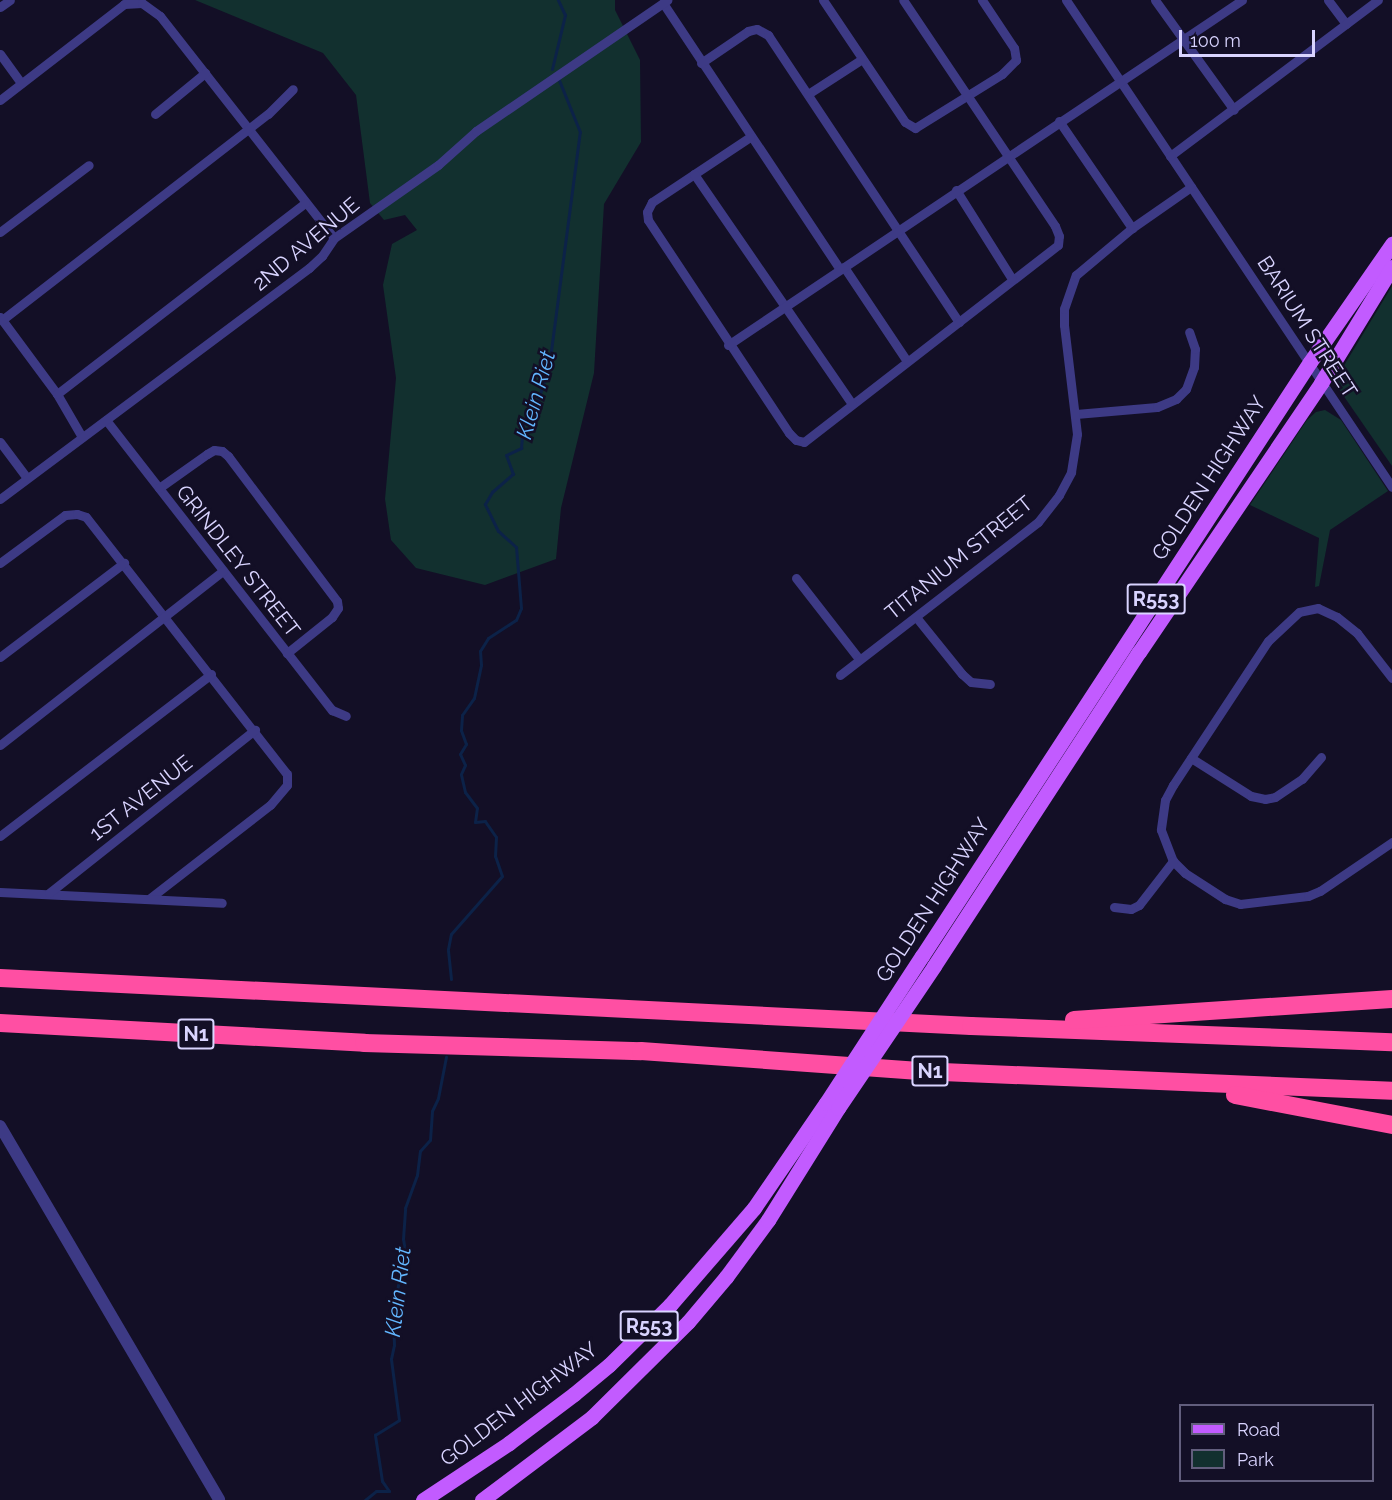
<!DOCTYPE html>
<style>
body{margin:0}
#map{position:relative;width:1392px;height:1500px;overflow:hidden;background:#130f26;font-family:Raleway,sans-serif}
div>[style]{position:absolute}
.green>*{inset:0;background:#12302f}
.stream>*{height:3px;margin:-1.5px;padding:0 1.5px;transform-origin:1.5px;border-radius:1.5px;background:#0c2248}
.minor>*{height:9px;margin:-4.5px;padding:0 4.5px;transform-origin:4.5px;border-radius:4.5px;background:#3d3a85}
.tertiary>*{height:12px;margin:-6px;padding:0 6px;transform-origin:6px;border-radius:6px;background:#3d3a85}
.primary>*{height:15px;margin:-7.5px;padding:0 7.5px;transform-origin:7.5px;border-radius:7.5px;background:#c25bff}
.motorway>*{height:18px;margin:-9px;padding:0 9px;transform-origin:9px;border-radius:9px;background:#ff4fa3}
.primary-bridge>*{height:15px;margin:-7.5px;padding:0 7.5px;transform-origin:7.5px;border-radius:7.5px;background:#c25bff}
span{translate:-50% -50%;white-space:nowrap;text-align:center;line-height:1.15;-webkit-text-stroke:5px #130f26;paint-order:stroke}
.shield-label span{padding:2px 4px;background:#130f26;border:2px solid;border-radius:4px;-webkit-text-stroke-width:0}
.shield-label{font-size:20px;color:#d9d4ff;font-weight:700}
.street-label{font-size:21px;color:#d9d4ff}
.water-label{font-size:22px;color:#62b6ff;font-style:italic}
.legend{position:absolute;left:1179px;top:1404px;width:195px;height:78px;box-sizing:border-box;background:#130f26;border:2px solid #625e7d;margin:0;padding:8px 10px;list-style:none;font-size:18px;color:#d9d4ff}
.legend li{display:flex;align-items:center;gap:12px;height:30px}
.legend b{width:30px;border:2px solid #625e7d}
.scale{position:absolute;left:1179px;top:30px;width:136px;height:27px;box-sizing:border-box;border:3px solid #d9d4ff;border-top:0;padding-left:8px;font-size:18px;line-height:21px;white-space:nowrap;color:#d9d4ff;-webkit-text-stroke:4px #130f26;paint-order:stroke}
</style>
<div id="map">
<div class="green">
<div style="clip-path:polygon(195px 0,615px 0,615px 10px,640px 60px,641px 142px,604px 204px,594px 373px,561px 508px,556px 559px,485px 585px,416px 568px,391px 540px,385px 499px,396px 378px,383px 285px,392px 244px,417px 230px,405px 215px,384px 220px,370px 203px,356px 95px,323px 53px)"></div>
<div style="clip-path:polygon(1392px 286px,1392px 466px,1334px 382px)"></div>
<div style="clip-path:polygon(1325px 410px,1341px 420px,1388px 491px,1330px 530px,1319px 586px,1315px 587px,1319px 538px,1250px 505px,1307px 420px,1316px 412px)"></div>
</div>
<div class="stream">
<div style="left:552px;top:69px;width:56px;rotate:-76.5deg"></div>
<div style="left:565px;top:15px;width:17px;rotate:-115deg"></div>
<div style="left:451px;top:979px;width:30px;rotate:-96deg"></div>
<div style="left:448px;top:949px;width:15px;rotate:-79deg"></div>
<div style="left:451px;top:934px;width:77px;rotate:-48.7deg"></div>
<div style="left:502px;top:876px;width:21px;rotate:-109deg"></div>
<div style="left:495px;top:856px;width:19px;rotate:-87deg"></div>
<div style="left:496px;top:837px;width:19px;rotate:-125deg"></div>
<div style="left:485px;top:821px;width:10px;rotate:174deg"></div>
<div style="left:475px;top:822px;width:14px;rotate:-82deg"></div>
<div style="left:477px;top:808px;width:20px;rotate:-127deg"></div>
<div style="left:465px;top:792px;width:18px;rotate:-103deg"></div>
<div style="left:461px;top:774px;width:10px;rotate:-66deg"></div>
<div style="left:465px;top:765px;width:12px;rotate:-114deg"></div>
<div style="left:460px;top:754px;width:12px;rotate:-59deg"></div>
<div style="left:466px;top:744px;width:15px;rotate:-110deg"></div>
<div style="left:461px;top:730px;width:15px;rotate:-86deg"></div>
<div style="left:462px;top:715px;width:21px;rotate:-55deg"></div>
<div style="left:474px;top:698px;width:34px;rotate:-78deg"></div>
<div style="left:481px;top:665px;width:14px;rotate:-94deg"></div>
<div style="left:480px;top:651px;width:15px;rotate:-58deg"></div>
<div style="left:488px;top:638px;width:33px;rotate:-33deg"></div>
<div style="left:516px;top:620px;width:13px;rotate:-67deg"></div>
<div style="left:521px;top:608px;width:61px;rotate:-94.7deg"></div>
<div style="left:516px;top:547px;width:24px;rotate:-138deg"></div>
<div style="left:498px;top:531px;width:30px;rotate:-116deg"></div>
<div style="left:485px;top:504px;width:14px;rotate:-60deg"></div>
<div style="left:492px;top:492px;width:28px;rotate:-41deg"></div>
<div style="left:513px;top:474px;width:20px;rotate:-110deg"></div>
<div style="left:506px;top:455px;width:17px;rotate:-25deg"></div>
<div style="left:521px;top:448px;width:23px;rotate:-85deg"></div>
<div style="left:523px;top:425px;width:14px;rotate:-45deg"></div>
<div style="left:533px;top:415px;width:52px;rotate:-71.9deg"></div>
<div style="left:549px;top:366px;width:236px;rotate:-82.5deg"></div>
<div style="left:580px;top:132px;width:56px;rotate:-112deg"></div>
<div style="left:365px;top:1500px;width:14px;rotate:-39deg"></div>
<div style="left:376px;top:1491px;width:13px"></div>
<div style="left:389px;top:1491px;width:12px;rotate:-125deg"></div>
<div style="left:382px;top:1481px;width:47px;rotate:-98.7deg"></div>
<div style="left:375px;top:1435px;width:28px;rotate:-32deg"></div>
<div style="left:399px;top:1420px;width:62px;rotate:-97.5deg"></div>
<div style="left:391px;top:1359px;width:14px;rotate:-78deg"></div>
<div style="left:394px;top:1345px;width:35px;rotate:-92deg"></div>
<div style="left:393px;top:1310px;width:60px;rotate:-78.5deg"></div>
<div style="left:405px;top:1251px;width:12px;rotate:-99deg"></div>
<div style="left:403px;top:1239px;width:31px;rotate:-86deg"></div>
<div style="left:405px;top:1208px;width:35px;rotate:-70deg"></div>
<div style="left:417px;top:1175px;width:24px;rotate:-83deg"></div>
<div style="left:420px;top:1151px;width:15px;rotate:-48deg"></div>
<div style="left:430px;top:1140px;width:29px;rotate:-86deg"></div>
<div style="left:432px;top:1111px;width:14px;rotate:-65deg"></div>
<div style="left:438px;top:1098px;width:42px;rotate:-79deg"></div>
</div>
<div class="minor">
<div style="left:823px;top:0;width:147px;rotate:56.1deg"></div>
<div style="left:905px;top:122px;width:12px;rotate:31deg"></div>
<div style="left:915px;top:128px;width:102px;rotate:-31.8deg"></div>
<div style="left:1002px;top:74px;width:20px;rotate:-45deg"></div>
<div style="left:1016px;top:60px;width:12px;rotate:-99deg"></div>
<div style="left:1014px;top:48px;width:58px;rotate:-123.7deg"></div>
<div style="left:1066px;top:0;width:586px;rotate:56.2deg"></div>
<div style="left:1155px;top:0;width:135px;rotate:54.3deg"></div>
<div style="left:1328px;top:0;width:30px;rotate:53deg"></div>
<div style="left:663px;top:3px;width:320px;rotate:56.4deg"></div>
<div style="left:0;top:7px;width:12px;rotate:-35deg"></div>
<div style="left:0;top:54px;width:36px;rotate:54deg"></div>
<div style="left:701px;top:63px;width:57px;rotate:-34.2deg"></div>
<div style="left:748px;top:31px;width:9px;rotate:-13deg"></div>
<div style="left:757px;top:29px;width:13px;rotate:29deg"></div>
<div style="left:768px;top:35px;width:345px;rotate:56.4deg"></div>
<div style="left:808px;top:94px;width:64px;rotate:-32.9deg"></div>
<div style="left:0;top:100px;width:157px;rotate:-37.7deg"></div>
<div style="left:124px;top:4px;width:18px;rotate:-3deg"></div>
<div style="left:142px;top:3px;width:22px;rotate:36deg"></div>
<div style="left:160px;top:16px;width:282px;rotate:51.9deg"></div>
<div style="left:155px;top:114px;width:65px;rotate:-39.4deg"></div>
<div style="left:1059px;top:121px;width:130px;rotate:55.7deg"></div>
<div style="left:750px;top:137px;width:118px;rotate:146.4deg"></div>
<div style="left:652px;top:202px;width:11px;rotate:117deg"></div>
<div style="left:647px;top:212px;width:8px;rotate:83deg"></div>
<div style="left:648px;top:220px;width:255px;rotate:56.5deg"></div>
<div style="left:789px;top:433px;width:10px;rotate:45deg"></div>
<div style="left:796px;top:440px;width:8px;rotate:14deg"></div>
<div style="left:804px;top:442px;width:321px;rotate:-37.8deg"></div>
<div style="left:1058px;top:245px;width:9px;rotate:-84deg"></div>
<div style="left:1059px;top:236px;width:11px;rotate:-112deg"></div>
<div style="left:1055px;top:226px;width:272px;rotate:-123.9deg"></div>
<div style="left:1170px;top:156px;width:260px;rotate:-36.9deg"></div>
<div style="left:694px;top:174px;width:279px;rotate:55.5deg"></div>
<div style="left:956px;top:190px;width:105px;rotate:57.8deg"></div>
<div style="left:0;top:232px;width:111px;rotate:-37deg"></div>
<div style="left:844px;top:267px;width:113px;rotate:56.2deg"></div>
<div style="left:0;top:317px;width:96px;rotate:53.5deg"></div>
<div style="left:57px;top:394px;width:50px;rotate:59.8deg"></div>
<div style="left:2px;top:320px;width:336px;rotate:-37.8deg"></div>
<div style="left:268px;top:114px;width:35px;rotate:-45deg"></div>
<div style="left:728px;top:345px;width:619px;rotate:-33.87deg"></div>
<div style="left:57px;top:394px;width:313px;rotate:-37.6deg"></div>
<div style="left:1076px;top:414px;width:81px;rotate:-4.9deg"></div>
<div style="left:1157px;top:407px;width:21px;rotate:-23deg"></div>
<div style="left:1176px;top:399px;width:14px;rotate:-45deg"></div>
<div style="left:1186px;top:389px;width:23px;rotate:-70deg"></div>
<div style="left:1194px;top:367px;width:18px;rotate:-87deg"></div>
<div style="left:1195px;top:349px;width:18px;rotate:-109deg"></div>
<div style="left:106px;top:420px;width:368px;rotate:52.1deg"></div>
<div style="left:332px;top:710px;width:15px;rotate:23deg"></div>
<div style="left:0;top:442px;width:45px;rotate:53.1deg"></div>
<div style="left:159px;top:488px;width:59px;rotate:-35.3deg"></div>
<div style="left:207px;top:454px;width:8px;rotate:-30deg"></div>
<div style="left:214px;top:450px;width:8px;rotate:7deg"></div>
<div style="left:222px;top:451px;width:8px;rotate:40deg"></div>
<div style="left:228px;top:456px;width:181px;rotate:53.1deg"></div>
<div style="left:337px;top:601px;width:7px;rotate:82deg"></div>
<div style="left:338px;top:608px;width:11px;rotate:124deg"></div>
<div style="left:332px;top:617px;width:58px;rotate:141.3deg"></div>
<div style="left:0;top:499px;width:386px;rotate:-36.8deg"></div>
<div style="left:309px;top:268px;width:18px;rotate:-43deg"></div>
<div style="left:322px;top:256px;width:22px;rotate:-56deg"></div>
<div style="left:334px;top:238px;width:127px;rotate:-35.1deg"></div>
<div style="left:438px;top:165px;width:51px;rotate:-41.8deg"></div>
<div style="left:476px;top:131px;width:232px;rotate:-34.4deg"></div>
<div style="left:0;top:563px;width:81px;rotate:-36.4deg"></div>
<div style="left:65px;top:515px;width:12px;rotate:-5deg"></div>
<div style="left:77px;top:514px;width:9px;rotate:18deg"></div>
<div style="left:86px;top:517px;width:326px;rotate:52deg"></div>
<div style="left:287px;top:774px;width:11px;rotate:90deg"></div>
<div style="left:287px;top:785px;width:26px;rotate:130deg"></div>
<div style="left:270px;top:805px;width:153px;rotate:142.2deg"></div>
<div style="left:796px;top:578px;width:103px;rotate:52.1deg"></div>
<div style="left:916px;top:617px;width:73px;rotate:51.1deg"></div>
<div style="left:962px;top:674px;width:12px;rotate:42deg"></div>
<div style="left:971px;top:682px;width:19px;rotate:6deg"></div>
<div style="left:0;top:657px;width:156px;rotate:-37.2deg"></div>
<div style="left:840px;top:675px;width:250px;rotate:-37.7deg"></div>
<div style="left:1038px;top:522px;width:34px;rotate:-52deg"></div>
<div style="left:1059px;top:495px;width:26px;rotate:-62deg"></div>
<div style="left:1071px;top:472px;width:38px;rotate:-81deg"></div>
<div style="left:1077px;top:434px;width:110px;rotate:-96.8deg"></div>
<div style="left:1064px;top:325px;width:16px;rotate:-90deg"></div>
<div style="left:1064px;top:309px;width:36px;rotate:-71deg"></div>
<div style="left:1076px;top:275px;width:73px;rotate:-40deg"></div>
<div style="left:1132px;top:228px;width:72px;rotate:-34.8deg"></div>
<div style="left:1392px;top:678px;width:57px;rotate:-127.9deg"></div>
<div style="left:1357px;top:633px;width:26px;rotate:-141deg"></div>
<div style="left:1337px;top:617px;width:21px;rotate:-155deg"></div>
<div style="left:1318px;top:608px;width:19px;rotate:168deg"></div>
<div style="left:1299px;top:612px;width:42px;rotate:136.9deg"></div>
<div style="left:1268px;top:641px;width:173px;rotate:123.4deg"></div>
<div style="left:1173px;top:785px;width:17px;rotate:118deg"></div>
<div style="left:1165px;top:800px;width:30px;rotate:98deg"></div>
<div style="left:1161px;top:830px;width:33px;rotate:69deg"></div>
<div style="left:1173px;top:861px;width:17px;rotate:45deg"></div>
<div style="left:1185px;top:873px;width:48px;rotate:33deg"></div>
<div style="left:1225px;top:899px;width:16px;rotate:18deg"></div>
<div style="left:1240px;top:904px;width:68px;rotate:-6.7deg"></div>
<div style="left:1308px;top:896px;width:13px;rotate:-23deg"></div>
<div style="left:1320px;top:891px;width:87px;rotate:-34.2deg"></div>
<div style="left:0;top:745px;width:283px;rotate:-38deg"></div>
<div style="left:1191px;top:758px;width:71px;rotate:32.3deg"></div>
<div style="left:1251px;top:796px;width:14px;rotate:12deg"></div>
<div style="left:1265px;top:799px;width:10px;rotate:-11deg"></div>
<div style="left:1275px;top:797px;width:32px;rotate:-34deg"></div>
<div style="left:1302px;top:779px;width:29px;rotate:-49deg"></div>
<div style="left:0;top:836px;width:266px;rotate:-37.5deg"></div>
<div style="left:0;top:892px;width:222px;rotate:2.8deg"></div>
<div style="left:49px;top:893px;width:263px;rotate:-38.4deg"></div>
<div style="left:1114px;top:907px;width:17px;rotate:7deg"></div>
<div style="left:1131px;top:909px;width:9px;rotate:-27deg"></div>
<div style="left:1139px;top:905px;width:56px;rotate:-52.3deg"></div>
</div>
<div class="tertiary">
<div style="left:0;top:1126px;width:433px;rotate:59.6deg"></div>
</div>
<div class="primary">
<div style="left:922px;top:956px;width:709px;rotate:-56.85deg"></div>
<div style="left:1310px;top:362px;width:144px;rotate:-55.2deg"></div>
<div style="left:934px;top:966px;width:375px;rotate:-56.9deg"></div>
<div style="left:1139px;top:652px;width:325px;rotate:-55.9deg"></div>
<div style="left:1321px;top:383px;width:136px;rotate:-58.5deg"></div>
<div style="left:423px;top:1500px;width:103px;rotate:-33.5deg"></div>
<div style="left:509px;top:1443px;width:81px;rotate:-37deg"></div>
<div style="left:574px;top:1394px;width:45px;rotate:-39.6deg"></div>
<div style="left:609px;top:1365px;width:86px;rotate:-44.5deg"></div>
<div style="left:670px;top:1305px;width:128px;rotate:-49.1deg"></div>
<div style="left:754px;top:1208px;width:127px;rotate:-55.6deg"></div>
<div style="left:482px;top:1500px;width:138px;rotate:-37deg"></div>
<div style="left:592px;top:1417px;width:135px;rotate:-44.7deg"></div>
<div style="left:688px;top:1322px;width:59px;rotate:-49.8deg"></div>
<div style="left:726px;top:1277px;width:71px;rotate:-53.6deg"></div>
<div style="left:768px;top:1220px;width:132px;rotate:-58deg"></div>
</div>
<div class="motorway">
<div style="left:0;top:978px;width:972px;rotate:2.83deg"></div>
<div style="left:971px;top:1026px;width:421px;rotate:2.2deg"></div>
<div style="left:1074px;top:1020px;width:319px;rotate:-3.8deg"></div>
<div style="left:0;top:1023px;width:365px;rotate:3.1deg"></div>
<div style="left:364px;top:1043px;width:277px;rotate:1.7deg"></div>
<div style="left:641px;top:1051px;width:279px;rotate:4.1deg"></div>
<div style="left:919px;top:1071px;width:473px;rotate:2.4deg"></div>
<div style="left:1235px;top:1095px;width:160px;rotate:10.8deg"></div>
</div>
<div class="primary-bridge">
<div style="left:826px;top:1103px;width:176px;rotate:-56.9deg"></div>
<div style="left:838px;top:1108px;width:171px;rotate:-55.9deg"></div>
</div>
<div class="shield-label">
<span style="left:1156px;top:599px">R553</span>
<span style="left:196px;top:1034px">N1</span>
<span style="left:930px;top:1071px">N1</span>
<span style="left:649px;top:1326px">R553</span>
</div>
<div class="street-label">
<span style="left:306px;top:244px;rotate:-40deg">2ND AVENUE</span>
<span style="left:1307px;top:327px;rotate:57deg">BARIUM STREET</span>
<span style="left:1209px;top:478px;rotate:-57deg">GOLDEN HIGHWAY</span>
<span style="left:959px;top:558px;rotate:-39deg">TITANIUM STREET</span>
<span style="left:238px;top:561px;rotate:52deg">GRINDLEY STREET</span>
<span style="left:141px;top:798px;rotate:-38deg">1ST AVENUE</span>
<span style="left:933px;top:900px;rotate:-57deg">GOLDEN HIGHWAY</span>
<span style="left:519px;top:1404px;rotate:-37deg">GOLDEN HIGHWAY</span>
</div>
<div class="water-label">
<span style="left:536px;top:395px;rotate:-74deg">Klein Riet</span>
<span style="left:398px;top:1292px;rotate:-83deg">Klein Riet</span>
</div>
<ul class="legend">
<li><b style="height:8px;background:#c25bff"></b>Road</li>
<li><b style="height:16px;background:#12302f"></b>Park</li>
</ul>
<div class="scale">100 m</div>
</div>
